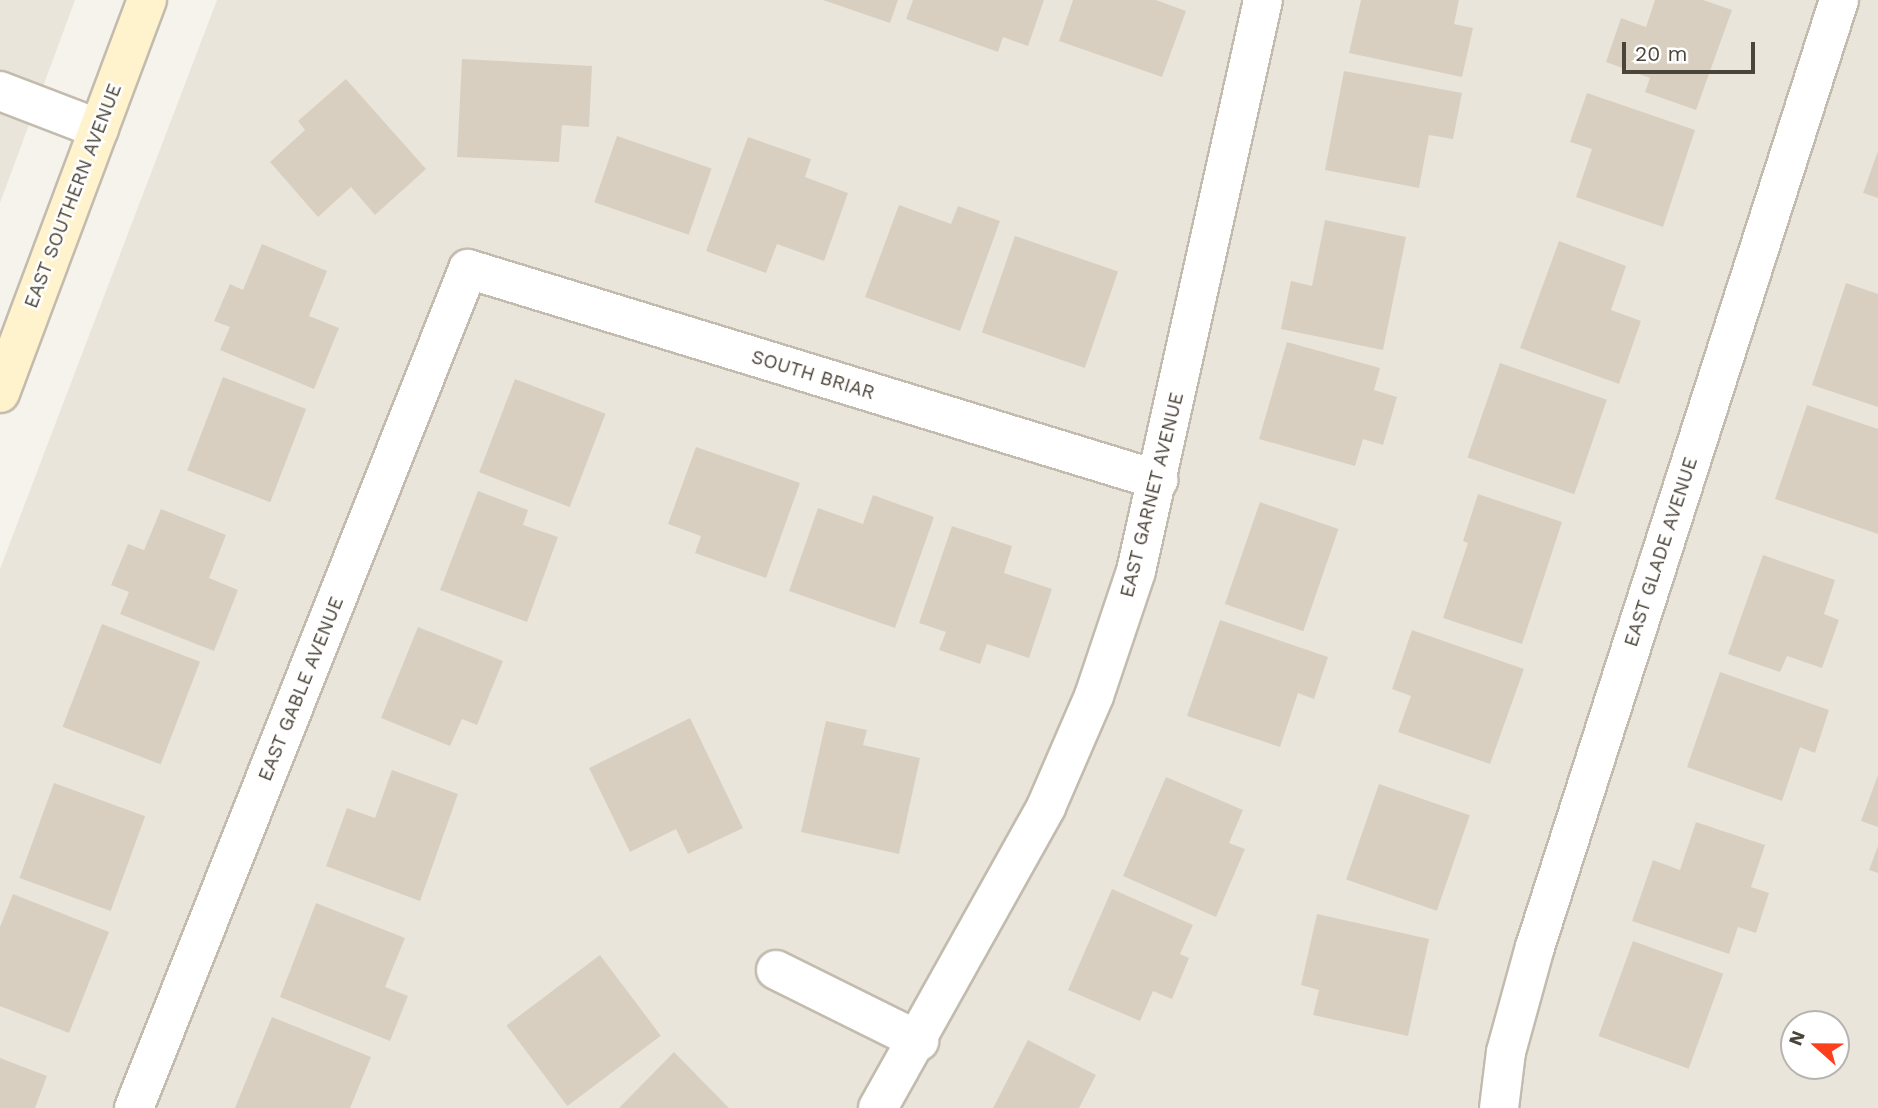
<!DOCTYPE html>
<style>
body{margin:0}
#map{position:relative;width:1878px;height:1108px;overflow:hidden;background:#f6f3ec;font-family:"Work Sans",sans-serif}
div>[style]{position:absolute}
.residential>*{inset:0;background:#eae5da}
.building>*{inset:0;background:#d8cfc1;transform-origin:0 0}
.roads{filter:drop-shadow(2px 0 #c2bbae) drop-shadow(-2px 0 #c2bbae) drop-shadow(0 2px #c2bbae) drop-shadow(0 -2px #c2bbae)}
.minor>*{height:38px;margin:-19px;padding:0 19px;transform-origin:19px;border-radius:19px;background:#fff}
.secondary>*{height:38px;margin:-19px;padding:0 19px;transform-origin:19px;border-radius:19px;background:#fff3cd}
span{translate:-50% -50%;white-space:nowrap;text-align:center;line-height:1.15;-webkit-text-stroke:5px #fff;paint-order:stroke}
.street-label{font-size:19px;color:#4b4439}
.north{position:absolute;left:1780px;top:1010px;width:70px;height:70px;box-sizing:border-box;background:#fff;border:2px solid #b7b4b0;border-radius:50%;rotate:291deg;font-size:19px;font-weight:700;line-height:28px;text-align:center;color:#4b4439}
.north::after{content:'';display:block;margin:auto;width:24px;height:32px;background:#fc3f1d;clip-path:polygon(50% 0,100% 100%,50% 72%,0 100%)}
.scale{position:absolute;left:1622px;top:42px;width:133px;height:32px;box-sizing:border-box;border:4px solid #4b4439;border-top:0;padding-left:9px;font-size:21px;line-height:24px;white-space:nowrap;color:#4b4439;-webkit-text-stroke:5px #fff;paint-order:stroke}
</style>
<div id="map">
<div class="residential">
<div style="clip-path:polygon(0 0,75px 0,0 203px)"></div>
<div style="clip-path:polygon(evenodd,217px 0,1878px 0,1878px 1108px,0 1108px,0 569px,217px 0,1794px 1024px,1836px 1024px,1836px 1066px,1794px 1066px,1794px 1024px)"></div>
</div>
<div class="building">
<div style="clip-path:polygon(823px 0,898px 0,890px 23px)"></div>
<div style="clip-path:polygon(913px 0,1044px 0,1028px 46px,1003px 37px,998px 52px,906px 19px)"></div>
<div style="clip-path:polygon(1073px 0,1156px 0,1186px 11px,1162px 77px,1059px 41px)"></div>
<div style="clip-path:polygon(1361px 0,1459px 0,1454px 24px,1473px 28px,1462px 77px,1349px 53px)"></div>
<div style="clip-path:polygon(1655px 0,1703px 0,1732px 10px,1696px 110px,1645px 92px,1650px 78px,1606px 62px,1621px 18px,1646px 27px)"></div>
<div style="clip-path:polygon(462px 59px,592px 66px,589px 127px,562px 125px,559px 162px,457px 157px)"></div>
<div style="clip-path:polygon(1344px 71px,1462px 93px,1453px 139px,1429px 135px,1419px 188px,1325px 170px)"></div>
<div style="clip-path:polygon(346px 79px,426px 169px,375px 215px,351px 187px,318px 217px,270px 162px,305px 130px,298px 121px)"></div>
<div style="clip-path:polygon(1587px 93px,1695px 130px,1663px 227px,1576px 197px,1592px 149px,1570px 142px)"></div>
<div style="left:617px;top:136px;width:100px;height:70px;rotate:19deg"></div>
<div style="clip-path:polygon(748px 137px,811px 159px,805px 177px,848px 193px,824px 261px,777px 244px,766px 273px,706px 251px)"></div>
<div style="clip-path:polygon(1878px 151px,1878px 198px,1863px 193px)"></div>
<div style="clip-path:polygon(899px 205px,951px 224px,958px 206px,1000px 221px,960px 331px,865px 297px)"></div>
<div style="clip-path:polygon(1325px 220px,1406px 237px,1383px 350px,1281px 329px,1291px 281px,1312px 286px)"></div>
<div style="left:1015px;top:236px;width:109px;height:102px;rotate:19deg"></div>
<div style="clip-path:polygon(1559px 241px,1626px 266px,1611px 310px,1641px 321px,1619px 384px,1520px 348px)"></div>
<div style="clip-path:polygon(262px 244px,327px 271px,309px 316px,339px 328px,314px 389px,220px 350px,230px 327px,214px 321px,230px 284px,243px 290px)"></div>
<div style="clip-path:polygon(1846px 283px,1878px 294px,1878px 407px,1812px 385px)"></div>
<div style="clip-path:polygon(1287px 342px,1380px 368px,1374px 390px,1397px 397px,1383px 445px,1363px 439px,1355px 466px,1259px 439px)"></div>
<div style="left:1500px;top:363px;width:113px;height:100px;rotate:19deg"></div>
<div style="left:223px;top:377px;width:89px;height:100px;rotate:21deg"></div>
<div style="left:515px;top:379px;width:97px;height:100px;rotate:21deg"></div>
<div style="clip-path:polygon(1807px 405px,1878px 429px,1878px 534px,1775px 499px)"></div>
<div style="clip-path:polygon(696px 447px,800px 483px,766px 578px,695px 553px,701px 536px,668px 524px)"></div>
<div style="clip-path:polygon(478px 491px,528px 510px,523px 525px,558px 537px,527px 622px,440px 590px)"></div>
<div style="clip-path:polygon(1478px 494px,1562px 522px,1522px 644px,1443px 618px,1468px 543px,1463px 541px)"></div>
<div style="clip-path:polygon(873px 495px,934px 517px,895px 628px,789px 591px,818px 508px,863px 524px)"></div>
<div style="left:1260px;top:502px;width:83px;height:108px;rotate:19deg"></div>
<div style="clip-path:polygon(161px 509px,226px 535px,209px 578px,238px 590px,214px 651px,120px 614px,129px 592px,111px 585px,128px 544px,144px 550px)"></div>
<div style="clip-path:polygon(952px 526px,1012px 546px,1004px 573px,1052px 589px,1029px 658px,987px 644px,980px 664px,939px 650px,946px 632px,919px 623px)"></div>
<div style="clip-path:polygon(1763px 555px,1835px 580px,1824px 614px,1839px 620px,1822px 668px,1787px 656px,1780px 672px,1728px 654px)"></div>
<div style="clip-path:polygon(1220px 620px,1328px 657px,1314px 699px,1298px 693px,1280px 747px,1187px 716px)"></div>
<div style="left:102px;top:624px;width:105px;height:110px;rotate:21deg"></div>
<div style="clip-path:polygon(418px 627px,503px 661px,477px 725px,462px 719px,450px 746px,381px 718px)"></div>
<div style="clip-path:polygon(1412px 630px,1524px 669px,1490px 764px,1398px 732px,1411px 696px,1392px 689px)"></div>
<div style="clip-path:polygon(1720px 672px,1829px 710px,1815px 753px,1800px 747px,1782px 801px,1687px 767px)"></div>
<div style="clip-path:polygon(690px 718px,743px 828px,688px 854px,676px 829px,630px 852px,589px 768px)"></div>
<div style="clip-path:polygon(826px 721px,867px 730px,863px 745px,920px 758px,899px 854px,801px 832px)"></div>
<div style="clip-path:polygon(392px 770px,458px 794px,420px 901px,326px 866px,347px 808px,375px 818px)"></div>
<div style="clip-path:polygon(1878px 775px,1878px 827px,1861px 821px)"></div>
<div style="clip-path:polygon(1166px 777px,1243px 810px,1229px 843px,1245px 849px,1216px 917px,1123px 876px)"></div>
<div style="left:54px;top:783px;width:97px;height:101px;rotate:20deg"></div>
<div style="left:1379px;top:784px;width:96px;height:101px;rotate:19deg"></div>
<div style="clip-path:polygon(1696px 822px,1765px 845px,1751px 887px,1769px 893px,1756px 933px,1738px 927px,1729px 954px,1632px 921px,1653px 860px,1680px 870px)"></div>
<div style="clip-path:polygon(1878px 846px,1878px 873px,1869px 870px)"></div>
<div style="clip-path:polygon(1112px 889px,1193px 925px,1180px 954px,1189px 958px,1172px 999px,1153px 991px,1140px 1021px,1068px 990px)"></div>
<div style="clip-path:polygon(13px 894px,109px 932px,69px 1033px,0 1006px,0 927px)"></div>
<div style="clip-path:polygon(316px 903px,405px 938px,385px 987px,408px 996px,390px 1041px,280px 997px)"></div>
<div style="clip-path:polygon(1317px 914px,1429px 939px,1408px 1036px,1313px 1015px,1319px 990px,1301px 985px)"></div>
<div style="left:1633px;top:941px;width:96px;height:101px;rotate:20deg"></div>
<div style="left:600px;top:955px;width:101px;height:117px;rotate:53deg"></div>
<div style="clip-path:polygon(272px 1017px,371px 1057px,350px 1108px,235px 1108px)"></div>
<div style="clip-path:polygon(1028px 1040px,1096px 1075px,1079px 1108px,993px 1108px)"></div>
<div style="clip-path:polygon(674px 1052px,729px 1108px,619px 1108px)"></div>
<div style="clip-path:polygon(0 1058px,47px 1076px,35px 1108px,0 1108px)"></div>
</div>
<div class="roads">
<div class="minor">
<div style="left:0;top:91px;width:106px;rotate:21deg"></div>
<div style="left:776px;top:970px;width:160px;rotate:26.4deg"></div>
<div style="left:134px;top:1108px;width:903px;rotate:-68.29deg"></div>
<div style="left:468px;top:269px;width:722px;rotate:17deg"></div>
<div style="left:878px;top:1108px;width:345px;rotate:-60.8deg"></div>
<div style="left:1046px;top:807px;width:121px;rotate:-66.6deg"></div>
<div style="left:1094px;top:696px;width:132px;rotate:-71.4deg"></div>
<div style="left:1136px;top:571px;width:585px;rotate:-77.46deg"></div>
<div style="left:1499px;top:1108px;width:56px;rotate:-82.9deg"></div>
<div style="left:1506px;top:1052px;width:109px;rotate:-74.6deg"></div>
<div style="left:1535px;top:947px;width:995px;rotate:-72.2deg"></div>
</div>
<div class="secondary">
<div style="left:0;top:393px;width:420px;rotate:-69.5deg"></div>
</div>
</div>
<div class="street-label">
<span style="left:73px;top:196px;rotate:-69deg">EAST SOUTHERN AVENUE</span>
<span style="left:813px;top:375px;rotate:17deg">SOUTH BRIAR</span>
<span style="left:1152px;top:495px;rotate:-76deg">EAST GARNET AVENUE</span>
<span style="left:1661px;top:552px;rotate:-72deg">EAST GLADE AVENUE</span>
<span style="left:301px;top:689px;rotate:-68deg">EAST GABLE AVENUE</span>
</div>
<div class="north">N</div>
<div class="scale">20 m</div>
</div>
